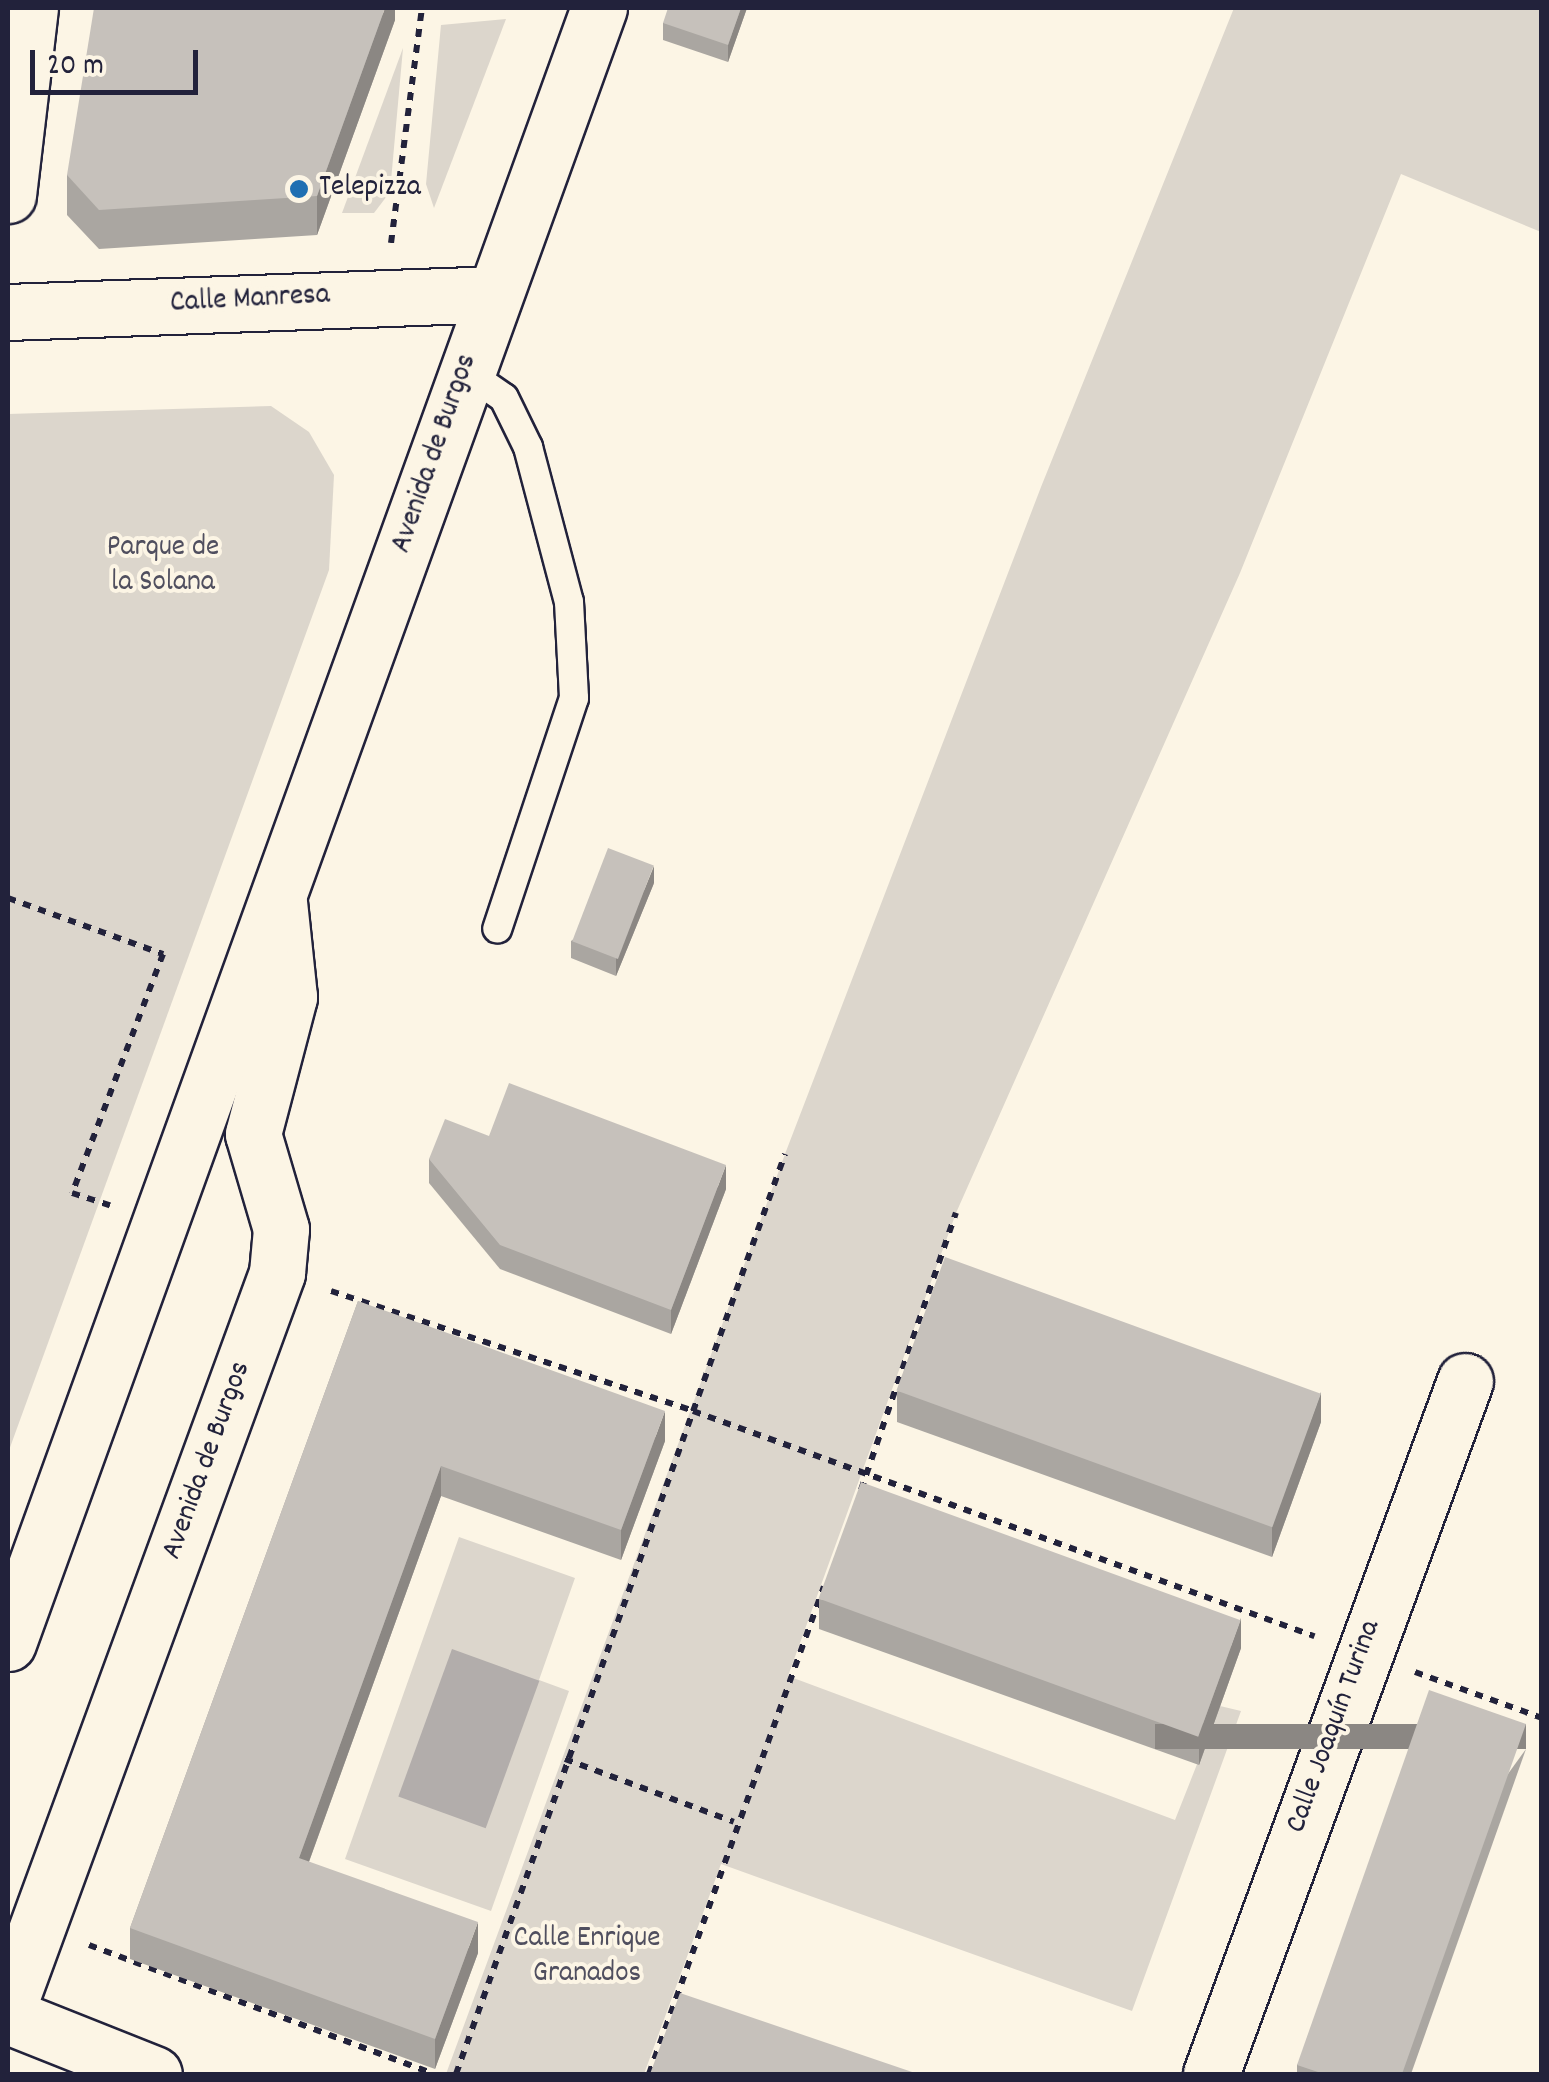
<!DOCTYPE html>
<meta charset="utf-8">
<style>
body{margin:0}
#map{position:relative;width:1549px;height:2082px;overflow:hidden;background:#fcf5e5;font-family:Dekko,sans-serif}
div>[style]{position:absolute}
.green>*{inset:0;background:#dcd6cc}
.water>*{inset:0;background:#b2adab;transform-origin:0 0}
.path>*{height:6px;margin-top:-3px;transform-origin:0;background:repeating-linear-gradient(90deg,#22223b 0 8px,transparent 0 16px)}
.roads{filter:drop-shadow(2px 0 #22223b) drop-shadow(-2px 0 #22223b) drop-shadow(0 2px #22223b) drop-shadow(0 -2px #22223b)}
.service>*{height:28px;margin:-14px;padding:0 14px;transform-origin:14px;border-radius:14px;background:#fcf5e5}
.minor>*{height:55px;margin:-27.5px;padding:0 27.5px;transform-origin:27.5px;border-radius:27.5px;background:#fcf5e5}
.primary>*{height:55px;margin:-27.5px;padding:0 27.5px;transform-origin:27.5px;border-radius:27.5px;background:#fcf5e5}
.wall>*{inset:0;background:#aaa6a1}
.shaded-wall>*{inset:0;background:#8b8783;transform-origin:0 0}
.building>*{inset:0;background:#c6c1bb;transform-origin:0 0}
.dots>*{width:28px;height:28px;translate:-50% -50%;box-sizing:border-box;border:5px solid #fcf5e5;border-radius:50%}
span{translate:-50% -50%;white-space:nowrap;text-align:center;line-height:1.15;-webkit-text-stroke:8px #fcf5e5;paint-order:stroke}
.poi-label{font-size:30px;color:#22223b}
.left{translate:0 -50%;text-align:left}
.street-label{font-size:30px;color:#22223b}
.park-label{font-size:30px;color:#504f5f}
.frame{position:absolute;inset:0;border:10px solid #22223b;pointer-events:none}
.scale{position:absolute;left:30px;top:50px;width:168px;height:45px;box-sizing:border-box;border:5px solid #22223b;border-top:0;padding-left:12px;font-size:30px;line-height:35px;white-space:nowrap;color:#22223b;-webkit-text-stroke:8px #fcf5e5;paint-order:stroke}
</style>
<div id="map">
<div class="green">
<div style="clip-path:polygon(1234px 8px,1541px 8px,1541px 232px,1401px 174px,1240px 573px,956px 1213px,788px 1676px,1175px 1820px,1220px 1706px,1241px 1711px,1132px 2011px,721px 1864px,644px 2074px,446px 2074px,785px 1154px,1041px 487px)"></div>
<div style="clip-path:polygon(506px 19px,434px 208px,426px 184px,441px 25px)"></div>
<div style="clip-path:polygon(403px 48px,390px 192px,374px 213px,342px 213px)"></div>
<div style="clip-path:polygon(271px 406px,309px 432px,334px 475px,329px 570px,8px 1453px,8px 414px)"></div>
<div style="clip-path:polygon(459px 1537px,575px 1578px,539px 1680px,569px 1691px,491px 1911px,345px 1859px)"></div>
</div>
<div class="water">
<div style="left:452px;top:1649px;width:93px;height:157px;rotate:20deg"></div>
</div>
<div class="path">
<div style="left:391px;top:243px;width:237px;rotate:-82.5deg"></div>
<div style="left:8px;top:898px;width:165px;rotate:19.9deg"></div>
<div style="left:163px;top:954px;width:256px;rotate:110.8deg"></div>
<div style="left:72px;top:1193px;width:40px;rotate:18deg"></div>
<div style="left:331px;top:1291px;width:381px;rotate:18.3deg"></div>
<div style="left:693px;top:1411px;width:661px;rotate:19.92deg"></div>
<div style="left:861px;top:1490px;width:293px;rotate:-71.1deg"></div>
<div style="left:1415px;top:1672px;width:135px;rotate:19.9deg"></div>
<div style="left:565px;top:1759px;width:180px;rotate:20.4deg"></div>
<div style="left:89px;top:1945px;width:368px;rotate:20.5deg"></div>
<div style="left:456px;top:2074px;width:977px;rotate:-70.32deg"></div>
<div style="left:649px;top:2074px;width:518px;rotate:-70.27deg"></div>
</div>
<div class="roads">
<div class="service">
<div style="left:465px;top:371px;width:47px;rotate:34.7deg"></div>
<div style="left:504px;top:398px;width:55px;rotate:63.9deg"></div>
<div style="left:528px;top:447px;width:160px;rotate:75.2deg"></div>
<div style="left:569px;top:602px;width:96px;rotate:87deg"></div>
<div style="left:574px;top:698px;width:243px;rotate:108.4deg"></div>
</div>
<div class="minor">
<div style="left:8px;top:195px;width:188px;rotate:-83.3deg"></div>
<div style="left:8px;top:312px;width:485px;rotate:-2.1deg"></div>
<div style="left:8px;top:2007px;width:782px;rotate:-69.87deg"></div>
<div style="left:277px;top:1273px;width:44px;rotate:-84.8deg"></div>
<div style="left:281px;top:1229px;width:99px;rotate:-106.4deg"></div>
<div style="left:253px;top:1134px;width:142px;rotate:-75.3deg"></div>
<div style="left:289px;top:997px;width:96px;rotate:-96deg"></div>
<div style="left:8px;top:2016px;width:157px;rotate:21.7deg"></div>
<div style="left:1211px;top:2074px;width:738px;rotate:-69.87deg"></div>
</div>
<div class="primary">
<div style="left:8px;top:1643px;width:1739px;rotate:-70.13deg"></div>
</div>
</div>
<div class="wall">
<div style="clip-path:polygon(395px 8px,395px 20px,317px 235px,99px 249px,67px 215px,67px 175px)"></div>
<div style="clip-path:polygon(747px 8px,728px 62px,663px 40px,663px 23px)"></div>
<div style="clip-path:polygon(654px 883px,616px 976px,571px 958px,571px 941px)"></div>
<div style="clip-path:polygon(489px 1136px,726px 1189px,671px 1334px,500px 1269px,429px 1183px,429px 1159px)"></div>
<div style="clip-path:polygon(358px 1301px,665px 1441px,621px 1560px,441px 1496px,309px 1862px,478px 1953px,435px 2069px,130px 1959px,130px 1928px)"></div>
<div style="clip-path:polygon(897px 1391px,1321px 1422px,1272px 1557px,897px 1422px)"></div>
<div style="clip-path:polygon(819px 1599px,1241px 1648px,1199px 1765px,819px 1629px)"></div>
<div style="clip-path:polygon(1526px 1749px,1411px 2074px,1297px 2074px,1297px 2065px)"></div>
</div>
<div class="shaded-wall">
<div style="clip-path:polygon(385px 8px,395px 8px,395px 20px,317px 235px,317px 196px)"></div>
<div style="clip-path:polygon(741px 8px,747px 8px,728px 62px,728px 45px)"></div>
<div style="clip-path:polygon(654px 866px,654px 883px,616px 976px,616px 959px)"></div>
<div style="clip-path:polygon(726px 1165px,726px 1189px,671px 1334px,671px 1310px)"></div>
<div style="clip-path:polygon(1321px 1392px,1321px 1422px,1272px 1557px,1272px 1526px)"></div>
<div style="clip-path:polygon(665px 1411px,665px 1441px,621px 1560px,621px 1530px)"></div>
<div style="clip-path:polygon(441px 1466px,441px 1496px,299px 1889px,299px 1858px)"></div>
<div style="clip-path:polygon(1241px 1618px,1241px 1648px,1199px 1765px,1199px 1735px)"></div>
<div style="left:1526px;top:1724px;width:25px;height:371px;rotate:90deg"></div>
<div style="clip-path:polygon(478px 1922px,478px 1953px,435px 2069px,435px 2039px)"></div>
</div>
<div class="building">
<div style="clip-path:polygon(94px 8px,385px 8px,317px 196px,99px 210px,67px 175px)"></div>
<div style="clip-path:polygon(668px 8px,741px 8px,728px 45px,663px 23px)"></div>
<div style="left:608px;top:848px;width:49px;height:100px;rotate:21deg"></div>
<div style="clip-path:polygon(509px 1083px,726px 1165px,671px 1310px,500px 1245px,429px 1159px,445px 1119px,489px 1136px)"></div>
<div style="left:945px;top:1257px;width:400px;height:142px;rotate:20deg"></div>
<div style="clip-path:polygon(358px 1301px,665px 1411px,621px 1530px,441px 1466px,299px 1858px,478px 1922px,435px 2039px,130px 1928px)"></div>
<div style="left:861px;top:1482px;width:404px;height:124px;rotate:20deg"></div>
<div style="clip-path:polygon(1429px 1690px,1526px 1724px,1402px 2074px,1324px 2074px,1297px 2065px)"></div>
<div style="clip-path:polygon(680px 1993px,918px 2074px,650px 2074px)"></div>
</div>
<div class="dots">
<div style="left:299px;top:189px;background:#1f6fb2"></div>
</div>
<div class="poi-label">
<span class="left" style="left:319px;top:189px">Telepizza</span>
</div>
<div class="street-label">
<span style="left:250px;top:301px;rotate:-3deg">Calle Manresa</span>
<span style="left:436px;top:454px;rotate:-71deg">Avenida de Burgos</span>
<span style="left:208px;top:1461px;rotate:-70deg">Avenida de Burgos</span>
<span style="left:1335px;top:1727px;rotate:-70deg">Calle Joaquín Turina</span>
</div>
<div class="park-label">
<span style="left:163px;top:566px">Parque de<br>la Solana</span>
<span style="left:587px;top:1957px">Calle Enrique<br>Granados</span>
</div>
<div class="frame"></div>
<div class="scale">20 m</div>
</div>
